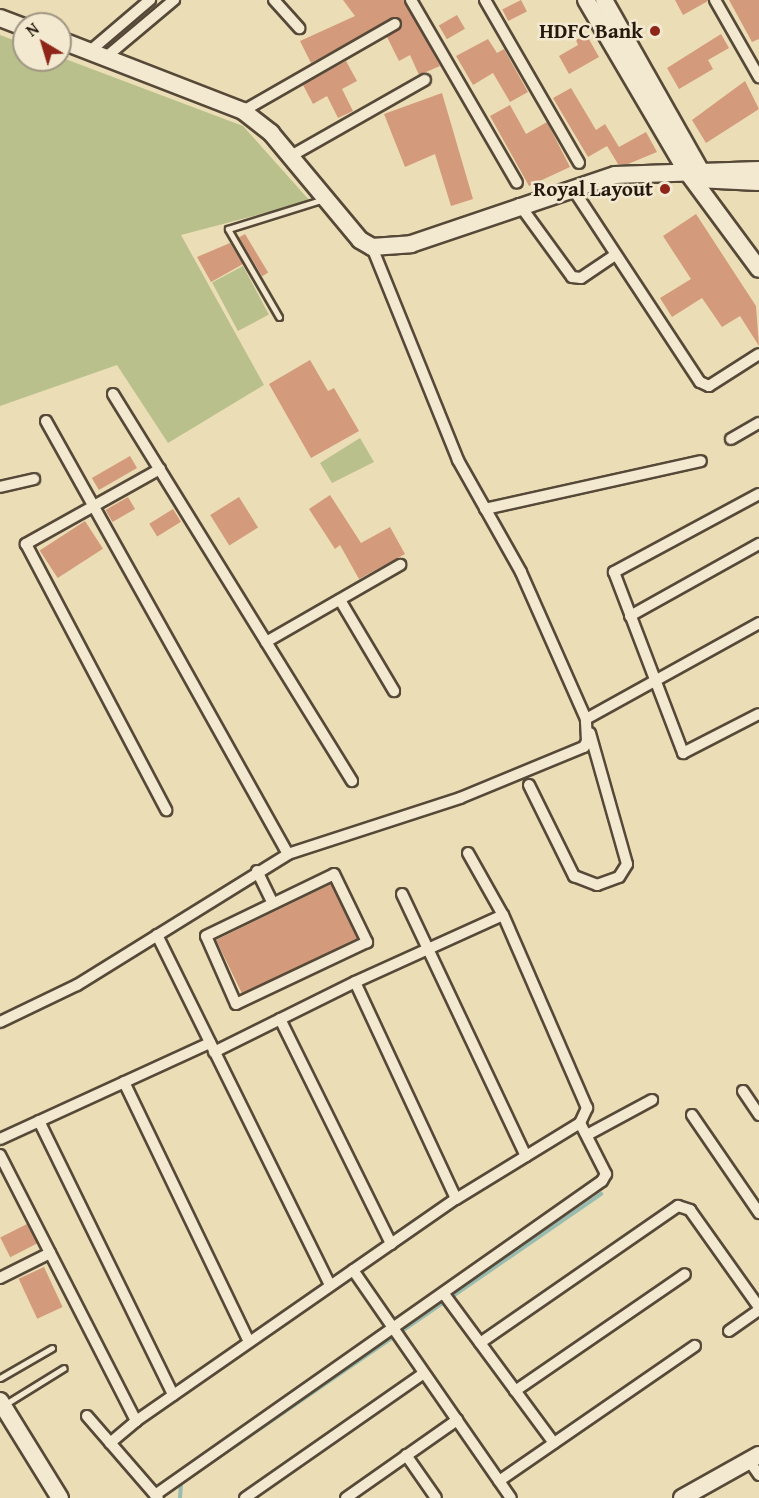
<!DOCTYPE html>
<style>
body{margin:0}
#map{position:relative;width:759px;height:1498px;overflow:hidden;background:#ebddb6;font-family:"Gentium Book Plus",serif}
div>[style]{position:absolute}
.green>*{inset:0;background:#b9c08c;transform-origin:0 0}
.stream>*{height:4px;margin:-2px;padding:0 2px;transform-origin:2px;border-radius:2px;background:#98bcaf}
.building>*{inset:0;background:#d49a7c;transform-origin:0 0}
.roads{filter:drop-shadow(2px 0 #564938) drop-shadow(-2px 0 #564938) drop-shadow(0 2px #564938) drop-shadow(0 -2px #564938)}
.lane>*{height:5px;margin:-2.5px;padding:0 2.5px;transform-origin:2.5px;border-radius:2.5px;background:#f2e9d0}
.street>*{height:10px;margin:-5px;padding:0 5px;transform-origin:5px;border-radius:5px;background:#f2e9d0}
.secondary>*{height:16px;margin:-8px;padding:0 8px;transform-origin:8px;border-radius:8px;background:#f2e9d0}
.dots>*{width:16px;height:16px;translate:-50% -50%;box-sizing:border-box;border:3px solid #f2e9d0;border-radius:50%}
span{translate:-50% -50%;white-space:nowrap;text-align:center;line-height:1.15;-webkit-text-stroke:5px #f2e9d0;paint-order:stroke}
.poi-label{font-size:21px;color:#25180e;font-weight:700}
.right{translate:-100% -50%;text-align:right}
.north{position:absolute;left:12px;top:12px;width:60px;height:60px;box-sizing:border-box;background:#f2e9d0;border:2px solid #a09582;border-radius:50%;rotate:322deg;font-size:16px;font-weight:700;line-height:24px;text-align:center;color:#25180e}
.north::after{content:'';display:block;margin:auto;width:21px;height:27px;background:#8f2418;clip-path:polygon(50% 0,100% 100%,50% 72%,0 100%)}
</style>
<div id="map">
<div class="green">
<div style="clip-path:polygon(0 35px,24px 44px,24px 60px,60px 57px,243px 126px,310px 201px,181px 235px,264px 385px,168px 443px,117px 365px,0 406px)"></div>
<div style="left:243px;top:266px;width:55px;height:35px;rotate:62deg"></div>
<div style="clip-path:polygon(360px 438px,374px 462px,332px 483px,320px 463px)"></div>
</div>
<div class="stream">
<div style="left:180px;top:1498px;width:15px;rotate:-86deg"></div>
<div style="left:181px;top:1483px;width:510px;rotate:-34.53deg"></div>
</div>
<div class="building">
<div style="clip-path:polygon(343px 0,404px 0,440px 66px,419px 75px,410px 55px,399px 61px,387px 37px,402px 27px,396px 17px,311px 63px,300px 41px,355px 16px)"></div>
<div style="left:521px;top:0;width:13px;height:21px;rotate:63deg"></div>
<div style="clip-path:polygon(675px 0,708px 0,708px 1px,683px 15px)"></div>
<div style="clip-path:polygon(729px 0,759px 0,759px 39px,752px 42px)"></div>
<div style="left:457px;top:15px;width:16px;height:21px;rotate:60deg"></div>
<div style="clip-path:polygon(586px 34px,599px 57px,569px 74px,559px 56px,578px 45px,576px 40px)"></div>
<div style="clip-path:polygon(721px 34px,729px 48px,708px 60px,713px 69px,679px 89px,667px 68px)"></div>
<div style="clip-path:polygon(488px 39px,497px 53px,504px 49px,528px 92px,510px 102px,493px 73px,473px 85px,456px 56px)"></div>
<div style="clip-path:polygon(346px 61px,357px 81px,342px 89px,353px 111px,338px 118px,327px 96px,313px 104px,303px 85px)"></div>
<div style="clip-path:polygon(745px 81px,759px 109px,706px 143px,692px 120px)"></div>
<div style="clip-path:polygon(571px 88px,596px 130px,605px 124px,619px 147px,646px 132px,657px 152px,628px 164px,618px 164px,607px 146px,588px 157px,553px 98px)"></div>
<div style="clip-path:polygon(442px 93px,473px 199px,451px 206px,435px 154px,405px 167px,384px 114px)"></div>
<div style="clip-path:polygon(510px 105px,526px 134px,547px 122px,570px 167px,529px 186px,490px 116px)"></div>
<div style="clip-path:polygon(696px 214px,756px 306px,759px 346px,740px 316px,722px 327px,702px 298px,672px 317px,660px 298px,691px 279px,663px 236px)"></div>
<div style="left:245px;top:234px;width:45px;height:7px;rotate:59deg"></div>
<div style="clip-path:polygon(230px 243px,243px 264px,211px 282px,197px 257px)"></div>
<div style="clip-path:polygon(310px 360px,328px 391px,334px 388px,359px 431px,311px 458px,269px 384px)"></div>
<div style="left:130px;top:456px;width:14px;height:44px;rotate:60deg"></div>
<div style="clip-path:polygon(330px 495px,361px 543px,390px 527px,405px 554px,359px 579px,340px 545px,335px 549px,309px 509px)"></div>
<div style="left:128px;top:497px;width:14px;height:26px;rotate:60deg"></div>
<div style="left:239px;top:497px;width:36px;height:34px;rotate:58deg"></div>
<div style="left:173px;top:509px;width:15px;height:28px;rotate:58deg"></div>
<div style="left:85px;top:521px;width:33px;height:54px;rotate:57deg"></div>
<div style="left:331px;top:884px;width:60px;height:128px;rotate:64deg"></div>
<div style="left:27px;top:1224px;width:22px;height:30px;rotate:63deg"></div>
<div style="left:44px;top:1267px;width:44px;height:28px;rotate:65deg"></div>
</div>
<div class="roads">
<div class="lane">
<div style="left:279px;top:317px;width:102px;rotate:-120.1deg"></div>
<div style="left:228px;top:229px;width:97px;rotate:-17.3deg"></div>
<div style="left:0;top:1378px;width:60px;rotate:-30deg"></div>
<div style="left:4px;top:1405px;width:70px;rotate:-31.7deg"></div>
</div>
<div class="street">
<div style="left:274px;top:0;width:38px;rotate:48deg"></div>
<div style="left:411px;top:0;width:211px;rotate:59.9deg"></div>
<div style="left:485px;top:0;width:188px;rotate:60deg"></div>
<div style="left:715px;top:0;width:89px;rotate:60.3deg"></div>
<div style="left:90px;top:51px;width:79px;rotate:-40.4deg"></div>
<div style="left:106px;top:57px;width:89px;rotate:-40deg"></div>
<div style="left:243px;top:111px;width:175px;rotate:-29.8deg"></div>
<div style="left:291px;top:156px;width:154px;rotate:-29.6deg"></div>
<div style="left:573px;top:189px;width:231px;rotate:56.7deg"></div>
<div style="left:700px;top:382px;width:10px;rotate:24deg"></div>
<div style="left:709px;top:386px;width:59px;rotate:-32.6deg"></div>
<div style="left:519px;top:204px;width:90px;rotate:54deg"></div>
<div style="left:572px;top:277px;width:9px;rotate:6deg"></div>
<div style="left:581px;top:278px;width:40px;rotate:-34deg"></div>
<div style="left:113px;top:394px;width:455px;rotate:58.3deg"></div>
<div style="left:46px;top:421px;width:496px;rotate:60.8deg"></div>
<div style="left:731px;top:439px;width:32px;rotate:-30deg"></div>
<div style="left:160px;top:469px;width:154px;rotate:150.8deg"></div>
<div style="left:26px;top:544px;width:301px;rotate:62.2deg"></div>
<div style="left:0;top:487px;width:35px;rotate:-13deg"></div>
<div style="left:759px;top:494px;width:165px;rotate:151.7deg"></div>
<div style="left:614px;top:572px;width:194px;rotate:69.1deg"></div>
<div style="left:683px;top:753px;width:85px;rotate:-27.2deg"></div>
<div style="left:485px;top:509px;width:221px;rotate:-12.5deg"></div>
<div style="left:340px;top:600px;width:106px;rotate:59.3deg"></div>
<div style="left:630px;top:616px;width:148px;rotate:-29.2deg"></div>
<div style="left:266px;top:642px;width:155px;rotate:-29.9deg"></div>
<div style="left:586px;top:719px;width:198px;rotate:-29deg"></div>
<div style="left:529px;top:785px;width:102px;rotate:63.7deg"></div>
<div style="left:574px;top:876px;width:25px;rotate:21deg"></div>
<div style="left:597px;top:885px;width:23px;rotate:-20deg"></div>
<div style="left:619px;top:877px;width:15px;rotate:-58deg"></div>
<div style="left:627px;top:864px;width:136px;rotate:-105.8deg"></div>
<div style="left:468px;top:853px;width:71px;rotate:60.6deg"></div>
<div style="left:257px;top:871px;width:34px;rotate:64deg"></div>
<div style="left:334px;top:874px;width:76px;rotate:64.1deg"></div>
<div style="left:367px;top:942px;width:145px;rotate:154.7deg"></div>
<div style="left:236px;top:1004px;width:74px;rotate:-113.8deg"></div>
<div style="left:206px;top:936px;width:142px;rotate:-25.8deg"></div>
<div style="left:402px;top:894px;width:290px;rotate:64.7deg"></div>
<div style="left:157px;top:935px;width:390px;rotate:63.7deg"></div>
<div style="left:280px;top:1019px;width:251px;rotate:63.7deg"></div>
<div style="left:0;top:1022px;width:85px;rotate:-25.7deg"></div>
<div style="left:77px;top:985px;width:248px;rotate:-31.8deg"></div>
<div style="left:288px;top:854px;width:181px;rotate:-18deg"></div>
<div style="left:460px;top:798px;width:134px;rotate:-22.4deg"></div>
<div style="left:584px;top:747px;width:7px;rotate:-63deg"></div>
<div style="left:587px;top:741px;width:22px;rotate:-93deg"></div>
<div style="left:586px;top:719px;width:161px;rotate:-113.9deg"></div>
<div style="left:521px;top:572px;width:129px;rotate:-119.4deg"></div>
<div style="left:458px;top:460px;width:230px;rotate:-112deg"></div>
<div style="left:214px;top:1052px;width:157px;rotate:-26.4deg"></div>
<div style="left:124px;top:1082px;width:288px;rotate:64.3deg"></div>
<div style="left:743px;top:1091px;width:29px;rotate:56deg"></div>
<div style="left:692px;top:1115px;width:119px;rotate:55.6deg"></div>
<div style="left:39px;top:1121px;width:305px;rotate:63.9deg"></div>
<div style="left:587px;top:1135px;width:74px;rotate:-28.3deg"></div>
<div style="left:0;top:1139px;width:231px;rotate:-24.6deg"></div>
<div style="left:0;top:1155px;width:299px;rotate:62.9deg"></div>
<div style="left:136px;top:1421px;width:389px;rotate:-34.8deg"></div>
<div style="left:456px;top:1199px;width:145px;rotate:-31.5deg"></div>
<div style="left:580px;top:1123px;width:17px;rotate:-65deg"></div>
<div style="left:587px;top:1108px;width:210px;rotate:-113.5deg"></div>
<div style="left:503px;top:915px;width:162px;rotate:155.6deg"></div>
<div style="left:355px;top:982px;width:239px;rotate:65deg"></div>
<div style="left:353px;top:1270px;width:277px;rotate:55.3deg"></div>
<div style="left:0;top:1278px;width:56px;rotate:-26.6deg"></div>
<div style="left:444px;top:1294px;width:185px;rotate:53.6deg"></div>
<div style="left:729px;top:1331px;width:37px;rotate:-35deg"></div>
<div style="left:480px;top:1343px;width:241px;rotate:-34.7deg"></div>
<div style="left:678px;top:1206px;width:13px;rotate:18deg"></div>
<div style="left:690px;top:1210px;width:119px;rotate:54.6deg"></div>
<div style="left:515px;top:1391px;width:206px;rotate:-34.5deg"></div>
<div style="left:87px;top:1416px;width:108px;rotate:49.1deg"></div>
<div style="left:110px;top:1443px;width:34px;rotate:-40deg"></div>
<div style="left:406px;top:1455px;width:52px;rotate:55.1deg"></div>
<div style="left:750px;top:1462px;width:16px;rotate:55deg"></div>
<div style="left:499px;top:1481px;width:238px;rotate:-34.6deg"></div>
<div style="left:155px;top:1495px;width:546px;rotate:-35.09deg"></div>
<div style="left:602px;top:1181px;width:8px;rotate:-60deg"></div>
<div style="left:606px;top:1174px;width:57px;rotate:-117deg"></div>
<div style="left:245px;top:1498px;width:218px;rotate:-34.9deg"></div>
<div style="left:346px;top:1498px;width:136px;rotate:-35.1deg"></div>
</div>
<div class="secondary">
<div style="left:586px;top:0;width:196px;rotate:59.6deg"></div>
<div style="left:685px;top:169px;width:124px;rotate:53.5deg"></div>
<div style="left:604px;top:0;width:203px;rotate:60.5deg"></div>
<div style="left:0;top:18px;width:26px;rotate:21deg"></div>
<div style="left:60px;top:40px;width:196px;rotate:21.2deg"></div>
<div style="left:243px;top:111px;width:36px;rotate:38deg"></div>
<div style="left:271px;top:133px;width:139px;rotate:50.2deg"></div>
<div style="left:360px;top:240px;width:14px;rotate:30deg"></div>
<div style="left:372px;top:247px;width:39px;rotate:-4deg"></div>
<div style="left:411px;top:244px;width:215px;rotate:-18.7deg"></div>
<div style="left:615px;top:175px;width:144px;rotate:-2deg"></div>
<div style="left:697px;top:179px;width:61px;rotate:2.8deg"></div>
<div style="left:0;top:1401px;width:114px;rotate:58.3deg"></div>
<div style="left:682px;top:1498px;width:88px;rotate:-29.2deg"></div>
</div>
</div>
<div class="dots">
<div style="left:655px;top:31px;background:#8f2418"></div>
<div style="left:665px;top:189px;background:#8f2418"></div>
</div>
<div class="poi-label">
<span class="right" style="left:643px;top:31px">HDFC Bank</span>
<span class="right" style="left:653px;top:189px">Royal Layout</span>
</div>
<div class="north">N</div>
</div>
